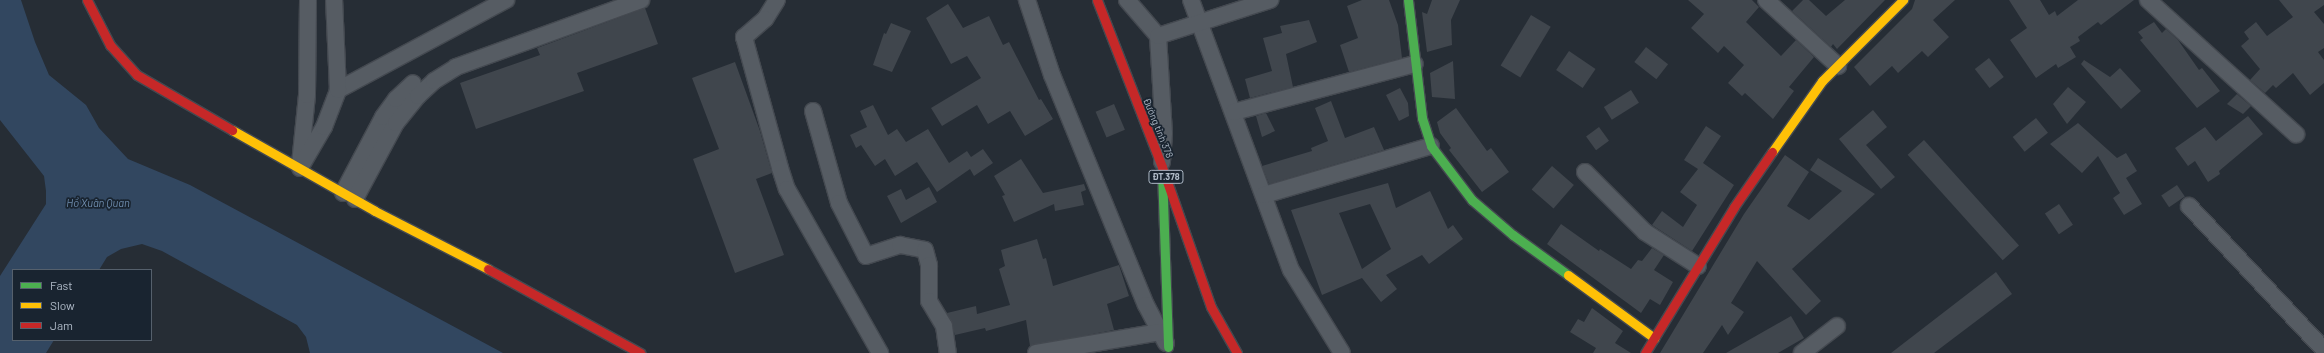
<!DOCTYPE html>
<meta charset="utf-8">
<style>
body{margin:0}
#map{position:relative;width:2324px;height:353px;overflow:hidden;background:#262d35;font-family:Barlow,sans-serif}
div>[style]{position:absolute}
.water>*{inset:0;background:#324760}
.building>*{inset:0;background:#40464d;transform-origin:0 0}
.roads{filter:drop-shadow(1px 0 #444950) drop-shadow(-1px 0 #444950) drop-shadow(0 1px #444950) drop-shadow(0 -1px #444950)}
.street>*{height:16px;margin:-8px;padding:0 8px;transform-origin:8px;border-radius:8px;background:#565c63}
.fast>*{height:9px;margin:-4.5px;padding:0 4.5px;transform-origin:4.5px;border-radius:4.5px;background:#4caf50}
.slow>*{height:9px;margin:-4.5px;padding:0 4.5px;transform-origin:4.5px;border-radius:4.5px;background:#ffc107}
.jam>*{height:9px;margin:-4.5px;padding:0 4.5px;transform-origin:4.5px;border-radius:4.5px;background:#c62828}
span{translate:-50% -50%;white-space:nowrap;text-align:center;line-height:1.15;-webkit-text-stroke:3.5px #192430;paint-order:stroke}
.shield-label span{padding:1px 3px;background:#192430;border:1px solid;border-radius:3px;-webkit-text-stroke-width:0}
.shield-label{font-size:9px;color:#afbac7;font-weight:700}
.street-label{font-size:10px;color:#afbac7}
.water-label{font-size:11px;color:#6e8cad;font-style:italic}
.legend{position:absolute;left:12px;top:269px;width:140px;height:72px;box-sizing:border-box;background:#192430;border:1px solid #55606c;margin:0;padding:5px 7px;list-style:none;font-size:12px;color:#afbac7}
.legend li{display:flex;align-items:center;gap:8px;height:20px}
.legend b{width:20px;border:1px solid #55606c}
</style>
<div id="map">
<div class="water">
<div style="clip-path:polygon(0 0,21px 0,35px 42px,49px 75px,86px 105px,99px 128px,128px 159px,190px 185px,503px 353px,310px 353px,306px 337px,297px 325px,162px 251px,142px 244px,121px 249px,107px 257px,99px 270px,13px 270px,13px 340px,54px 340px,46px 353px,0 353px,0 276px,46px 204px,46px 191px,44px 176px,0 120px)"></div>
</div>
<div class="building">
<div style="clip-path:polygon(1362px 0,1389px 0,1398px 25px,1402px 58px,1349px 72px,1340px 45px,1358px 38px,1347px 6px)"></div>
<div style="clip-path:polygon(1432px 0,1460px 0,1451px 20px,1452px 45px,1427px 52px,1422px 12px,1427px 14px)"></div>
<div style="clip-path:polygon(1688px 0,1752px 0,1759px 7px,1746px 22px,1781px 56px,1796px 40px,1814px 57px,1789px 87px,1794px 91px,1773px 119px,1745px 93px,1742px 96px,1728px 83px,1744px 65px,1724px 46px,1718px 53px,1691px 28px,1704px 14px)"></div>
<div style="clip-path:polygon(1803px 0,1809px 0,1826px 16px,1845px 0,1885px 0,1837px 49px,1833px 44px,1831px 47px,1792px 11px)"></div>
<div style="clip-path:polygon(1915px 0,1955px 0,1933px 20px,1949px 37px,1928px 57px,1922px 51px,1898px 73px,1892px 66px,1870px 86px,1854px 67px,1912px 9px)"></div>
<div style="clip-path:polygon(2009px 0,2040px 0,2049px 15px,2055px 11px,2057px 16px,2078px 0,2134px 0,2101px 25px,2098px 22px,2078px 37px,2080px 41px,2070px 47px,2076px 57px,2058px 68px,2056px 64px,2036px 78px,2010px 40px,2027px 28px)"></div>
<div style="clip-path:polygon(2279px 0,2324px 0,2324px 5px,2314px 12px,2324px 24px,2324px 48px,2318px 52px,2324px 60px,2324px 83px,2310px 95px,2293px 73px,2276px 88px,2273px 85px,2265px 93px,2250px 80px,2260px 69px,2241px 46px,2249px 39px,2244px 32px,2256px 22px,2267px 36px,2293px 17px)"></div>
<div style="clip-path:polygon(948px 4px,963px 28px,989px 16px,1003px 45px,1009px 42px,1039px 100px,1041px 99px,1053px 119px,1025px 136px,1010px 111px,988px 124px,977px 105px,942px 126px,931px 108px,981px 78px,967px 56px,951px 64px,926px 18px)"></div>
<div style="clip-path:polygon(645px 8px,658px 44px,577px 73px,584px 91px,476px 129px,460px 83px,540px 55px,537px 48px)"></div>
<div style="left:1531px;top:15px;width:23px;height:59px;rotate:31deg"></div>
<div style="clip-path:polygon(1309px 20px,1317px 42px,1286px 54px,1293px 87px,1250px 98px,1245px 79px,1272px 71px,1263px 38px,1282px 33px,1280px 26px)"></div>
<div style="clip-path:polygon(2154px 22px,2162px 33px,2166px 29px,2178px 40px,2199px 70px,2202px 68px,2220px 91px,2197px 108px,2140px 40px,2143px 38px,2138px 32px)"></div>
<div style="clip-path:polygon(891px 23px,911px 31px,892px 72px,873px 65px,884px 33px,886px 34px)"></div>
<div style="left:1646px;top:47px;width:28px;height:19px;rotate:38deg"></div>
<div style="left:1569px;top:51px;width:32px;height:23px;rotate:34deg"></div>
<div style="left:1989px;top:58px;width:24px;height:18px;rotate:52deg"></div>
<div style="clip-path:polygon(2084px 60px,2110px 77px,2120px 68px,2141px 91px,2121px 109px,2081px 64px)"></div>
<div style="clip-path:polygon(1453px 61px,1455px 99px,1432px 97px,1430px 73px)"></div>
<div style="clip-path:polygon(735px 62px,760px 131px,772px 173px,756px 179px,784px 255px,735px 273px,693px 159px,719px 149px,692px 78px)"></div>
<div style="clip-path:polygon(2068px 87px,2086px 102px,2067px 124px,2053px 104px)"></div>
<div style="clip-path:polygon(1400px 88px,1408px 103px,1409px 116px,1399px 121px,1386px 95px)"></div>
<div style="left:1631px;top:90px;width:15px;height:32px;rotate:58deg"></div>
<div style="clip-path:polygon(2237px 94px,2251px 106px,2243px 114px,2227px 104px)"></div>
<div style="clip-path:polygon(1331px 101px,1345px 138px,1374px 127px,1384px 150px,1269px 184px,1262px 166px,1312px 151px,1311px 148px,1328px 141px,1315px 108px)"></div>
<div style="left:1114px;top:104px;width:28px;height:20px;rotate:67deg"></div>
<div style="clip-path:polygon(873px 105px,888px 135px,897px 129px,906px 142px,928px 129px,949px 163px,967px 151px,971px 157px,983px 149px,993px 163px,974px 176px,970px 169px,937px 192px,917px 162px,895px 176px,885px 159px,875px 166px,861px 145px,856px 148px,850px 135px,867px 127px,860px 111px)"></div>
<div style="clip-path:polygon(1456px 108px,1487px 151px,1491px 148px,1509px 172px,1482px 192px,1449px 150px,1451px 148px,1440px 133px,1437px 122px)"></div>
<div style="clip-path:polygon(1873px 110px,1887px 127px,1866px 145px,1895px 177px,1881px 189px,1839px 139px)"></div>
<div style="clip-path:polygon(1266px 113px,1275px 131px,1262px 137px,1256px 116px)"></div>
<div style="clip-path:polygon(2248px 116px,2263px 134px,2219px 171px,2220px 174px,2208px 182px,2195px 161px,2188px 166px,2175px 148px,2205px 127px,2216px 141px)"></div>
<div style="left:2036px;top:118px;width:19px;height:30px;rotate:51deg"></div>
<div style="clip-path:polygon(2078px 123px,2117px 158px,2126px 153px,2137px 171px,2126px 178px,2142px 204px,2124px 215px,2113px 198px,2120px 193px,2098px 156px,2082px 173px,2050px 144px)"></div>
<div style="clip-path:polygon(1706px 126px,1721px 136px,1703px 163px,1734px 185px,1692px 251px,1652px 225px,1662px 211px,1683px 227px,1697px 205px,1680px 192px,1698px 169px,1684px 160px)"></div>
<div style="left:1599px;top:127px;width:17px;height:16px;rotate:54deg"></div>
<div style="left:1924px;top:140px;width:142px;height:22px;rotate:48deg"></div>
<div style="clip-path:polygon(1785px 155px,1809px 172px,1787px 206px,1809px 220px,1842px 191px,1810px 170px,1818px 158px,1875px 194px,1792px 269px,1821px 301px,1806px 315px,1757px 261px,1731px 303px,1744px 312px,1728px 335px,1722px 325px,1703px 353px,1660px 353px,1744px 214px)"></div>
<div style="clip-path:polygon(1021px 159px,1043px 193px,1084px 184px,1086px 190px,1081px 192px,1084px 205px,1055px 211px,1054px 204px,1014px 222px,1002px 196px,1005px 195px,994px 176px)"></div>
<div style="left:1552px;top:166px;width:29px;height:31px;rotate:41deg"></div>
<div style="clip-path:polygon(evenodd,1388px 183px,1396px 208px,1430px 191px,1448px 229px,1453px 225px,1463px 239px,1429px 264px,1422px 255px,1386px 275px,1397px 289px,1381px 302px,1362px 278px,1322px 295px,1291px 210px,1388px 183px,1370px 204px,1391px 249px,1362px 269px,1339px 213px,1370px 204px)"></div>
<div style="left:2177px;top:185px;width:14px;height:19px;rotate:56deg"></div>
<div style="clip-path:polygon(929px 187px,937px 202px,901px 223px,887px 196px,901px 189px,906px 200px)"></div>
<div style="left:2059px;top:204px;width:25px;height:17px;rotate:56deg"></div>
<div style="clip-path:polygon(1561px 224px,1599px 251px,1600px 249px,1631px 269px,1638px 260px,1642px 261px,1652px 248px,1664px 255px,1654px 270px,1673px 282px,1660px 305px,1650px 299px,1641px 313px,1547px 244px)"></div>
<div style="clip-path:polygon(1037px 239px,1043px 259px,1046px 258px,1053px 286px,1119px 265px,1129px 296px,1107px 304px,1114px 330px,1030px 346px,1026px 320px,986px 331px,985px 328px,955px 335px,947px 313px,976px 306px,977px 314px,1010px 305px,999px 269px,1005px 266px,1001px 250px)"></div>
<div style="clip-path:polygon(1996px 272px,2012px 294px,1934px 353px,1891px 353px)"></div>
<div style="clip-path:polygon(1592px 308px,1623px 331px,1615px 343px,1631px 353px,1593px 353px,1596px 348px,1570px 332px,1578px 319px,1584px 322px)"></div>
<div style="clip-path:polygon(1791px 316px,1804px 338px,1778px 353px,1726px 353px)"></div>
</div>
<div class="roads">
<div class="street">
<div style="left:777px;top:0;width:22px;rotate:122deg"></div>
<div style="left:765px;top:19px;width:28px;rotate:139deg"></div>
<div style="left:744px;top:37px;width:136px;rotate:74.6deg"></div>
<div style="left:780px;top:168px;width:22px;rotate:72deg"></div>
<div style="left:787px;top:189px;width:189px;rotate:60.4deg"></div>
<div style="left:1027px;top:0;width:79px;rotate:71.6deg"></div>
<div style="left:1052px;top:75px;width:248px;rotate:67.8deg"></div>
<div style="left:1146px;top:305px;width:43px;rotate:62.2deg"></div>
<div style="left:1127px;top:0;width:48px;rotate:49.3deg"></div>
<div style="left:1158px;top:36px;width:97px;rotate:86.5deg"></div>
<div style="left:1164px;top:133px;width:29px;rotate:94deg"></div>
<div style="left:1191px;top:0;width:288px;rotate:69.7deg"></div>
<div style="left:1291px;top:270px;width:97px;rotate:58.4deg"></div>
<div style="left:1766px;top:0;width:98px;rotate:42.5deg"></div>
<div style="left:2148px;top:0;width:200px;rotate:42.2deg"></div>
<div style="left:1158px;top:36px;width:118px;rotate:-17.8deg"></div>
<div style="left:338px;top:90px;width:191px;rotate:-28.2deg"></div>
<div style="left:813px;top:111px;width:96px;rotate:74.2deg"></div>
<div style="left:839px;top:203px;width:59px;rotate:63deg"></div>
<div style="left:866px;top:256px;width:36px;rotate:-18deg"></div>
<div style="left:900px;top:245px;width:25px;rotate:11deg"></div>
<div style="left:925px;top:250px;width:16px;rotate:75deg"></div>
<div style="left:929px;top:265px;width:36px;rotate:90deg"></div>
<div style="left:929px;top:301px;width:29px;rotate:59deg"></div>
<div style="left:944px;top:326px;width:27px;rotate:82deg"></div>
<div style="left:1234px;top:112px;width:187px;rotate:-14.9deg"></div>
<div style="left:300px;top:164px;width:69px;rotate:-84.2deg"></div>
<div style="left:307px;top:95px;width:95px;rotate:-89.4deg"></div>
<div style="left:300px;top:168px;width:48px;rotate:-59.7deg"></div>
<div style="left:324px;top:127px;width:40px;rotate:-69deg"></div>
<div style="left:338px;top:90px;width:90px;rotate:-92.5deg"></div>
<div style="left:1585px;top:172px;width:85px;rotate:45deg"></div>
<div style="left:1645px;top:232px;width:63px;rotate:32.7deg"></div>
<div style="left:343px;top:193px;width:86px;rotate:-62.2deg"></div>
<div style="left:383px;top:117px;width:22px;rotate:-54deg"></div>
<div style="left:396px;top:99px;width:23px;rotate:-43deg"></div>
<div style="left:1264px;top:195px;width:174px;rotate:-16.4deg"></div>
<div style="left:355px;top:199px;width:86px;rotate:-61.7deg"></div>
<div style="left:396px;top:123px;width:35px;rotate:-51deg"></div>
<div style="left:418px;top:96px;width:22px;rotate:-43deg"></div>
<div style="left:434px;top:81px;width:26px;rotate:-32deg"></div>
<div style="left:456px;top:67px;width:197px;rotate:-19.9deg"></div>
<div style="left:2189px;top:206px;width:197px;rotate:46.8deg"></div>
<div style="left:1036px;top:353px;width:126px;rotate:-9.6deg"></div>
<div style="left:1802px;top:353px;width:44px;rotate:-37.6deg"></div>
</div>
<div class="fast">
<div style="left:1408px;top:0;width:119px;rotate:83.2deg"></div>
<div style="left:1422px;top:118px;width:29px;rotate:72deg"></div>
<div style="left:1431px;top:146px;width:68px;rotate:52.8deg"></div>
<div style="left:1472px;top:200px;width:54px;rotate:40.5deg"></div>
<div style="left:1513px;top:235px;width:68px;rotate:36deg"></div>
<div style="left:1162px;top:172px;width:175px;rotate:88deg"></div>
</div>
<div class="slow">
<div style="left:232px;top:130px;width:164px;rotate:29.5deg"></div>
<div style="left:375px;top:211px;width:127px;rotate:27.2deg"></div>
<div style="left:1772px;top:152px;width:87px;rotate:-54.8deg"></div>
<div style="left:1822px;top:81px;width:115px;rotate:-45deg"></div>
<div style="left:1568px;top:275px;width:107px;rotate:36.2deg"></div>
</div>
<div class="jam">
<div style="left:87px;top:0;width:51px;rotate:62.9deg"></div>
<div style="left:110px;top:45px;width:40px;rotate:48deg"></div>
<div style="left:137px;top:75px;width:110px;rotate:30.1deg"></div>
<div style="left:1097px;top:0;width:179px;rotate:68.7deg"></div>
<div style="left:1162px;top:167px;width:148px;rotate:70.7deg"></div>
<div style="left:1211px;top:307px;width:53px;rotate:60.5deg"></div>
<div style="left:488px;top:269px;width:174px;rotate:28.9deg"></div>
<div style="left:1645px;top:353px;width:171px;rotate:-58.6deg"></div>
<div style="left:1734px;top:207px;width:67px;rotate:-55.4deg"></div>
</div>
</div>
<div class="shield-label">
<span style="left:1166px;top:177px">ĐT.378</span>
</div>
<div class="street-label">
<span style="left:1158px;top:128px;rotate:68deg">Đường tỉnh 378</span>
</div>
<div class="water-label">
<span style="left:98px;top:203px">Hồ Xuân Quan</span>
</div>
<ul class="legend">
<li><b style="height:5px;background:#4caf50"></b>Fast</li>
<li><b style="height:5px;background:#ffc107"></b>Slow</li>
<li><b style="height:5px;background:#c62828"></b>Jam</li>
</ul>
</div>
